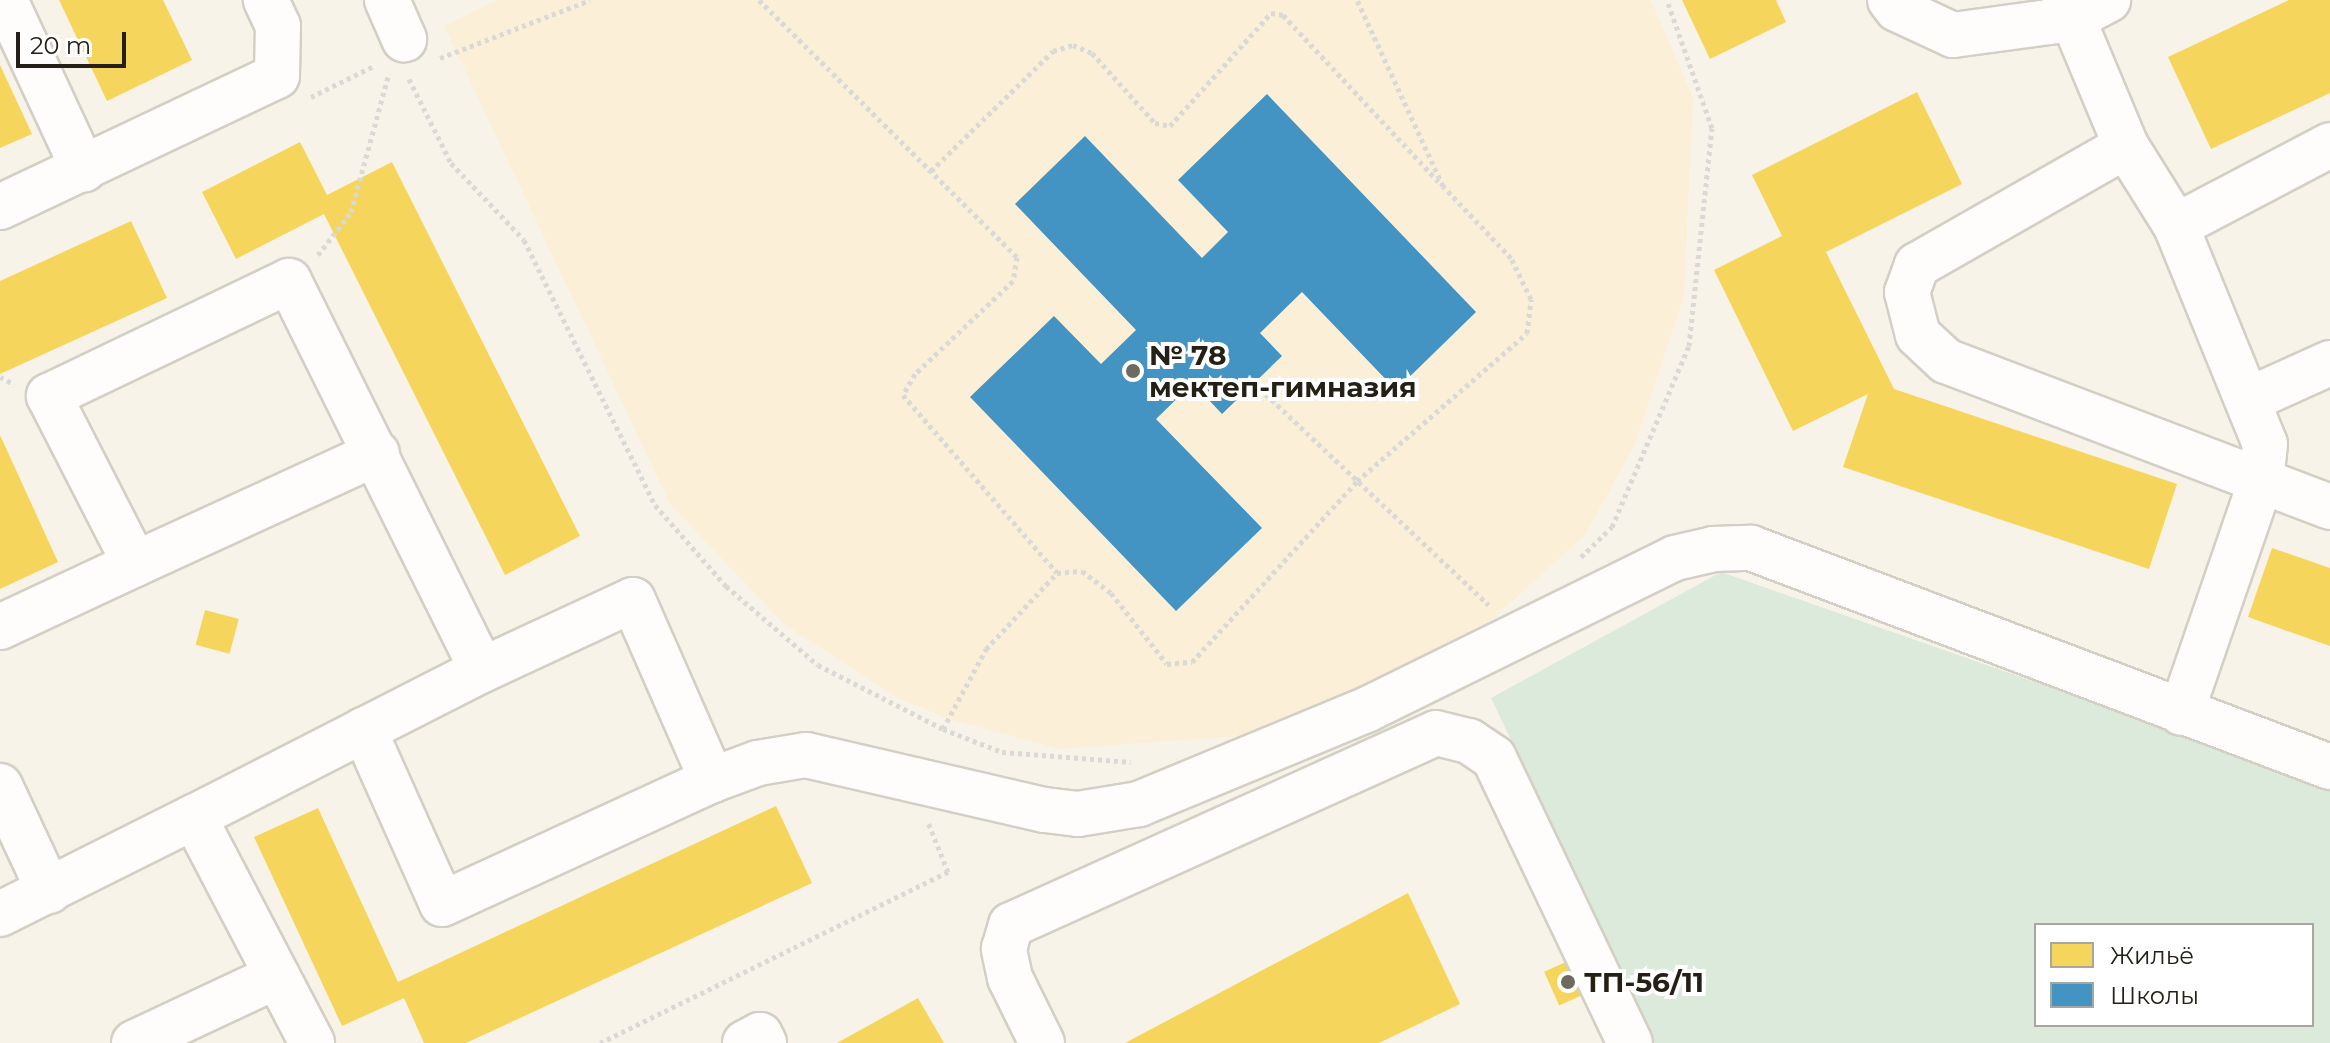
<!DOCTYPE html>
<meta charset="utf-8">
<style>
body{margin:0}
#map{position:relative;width:2330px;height:1043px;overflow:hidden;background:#f8f3e9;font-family:Montserrat,sans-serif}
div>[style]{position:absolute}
.built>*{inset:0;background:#fcefd7}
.green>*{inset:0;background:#dbeada}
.homes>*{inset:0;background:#f6d55c;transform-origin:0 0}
.schools>*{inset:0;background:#4393c3}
.path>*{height:5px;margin-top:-2.5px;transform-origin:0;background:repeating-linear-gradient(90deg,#dad9d5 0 4px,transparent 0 8px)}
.roads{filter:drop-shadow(2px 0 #d4cfc5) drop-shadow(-2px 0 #d4cfc5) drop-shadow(0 2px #d4cfc5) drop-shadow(0 -2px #d4cfc5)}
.minor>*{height:44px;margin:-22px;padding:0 22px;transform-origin:22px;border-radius:22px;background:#fefdfc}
.dots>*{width:22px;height:22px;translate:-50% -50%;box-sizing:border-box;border:4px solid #fff;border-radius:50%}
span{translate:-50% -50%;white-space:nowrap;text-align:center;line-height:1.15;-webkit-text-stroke:8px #fff;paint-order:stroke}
.poi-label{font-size:28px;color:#252015;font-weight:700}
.left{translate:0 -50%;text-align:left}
.legend{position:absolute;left:2034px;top:923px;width:280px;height:104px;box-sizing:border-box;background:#fff;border:2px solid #a8a6a1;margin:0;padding:10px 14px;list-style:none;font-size:24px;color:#252015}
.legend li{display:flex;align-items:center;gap:16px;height:40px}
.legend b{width:40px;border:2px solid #a8a6a1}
.scale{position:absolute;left:16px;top:32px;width:110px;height:36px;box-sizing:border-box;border:4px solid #252015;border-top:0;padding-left:10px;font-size:24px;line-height:28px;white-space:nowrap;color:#252015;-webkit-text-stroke:6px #fff;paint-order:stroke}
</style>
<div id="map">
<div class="built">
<div style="clip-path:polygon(497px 0,1651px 0,1693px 98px,1684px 297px,1635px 444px,1585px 535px,1498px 614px,1435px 662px,1331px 710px,1240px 736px,1059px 749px,949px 719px,896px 697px,785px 625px,670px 504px,444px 26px)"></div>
</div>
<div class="green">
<div style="clip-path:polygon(evenodd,1721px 572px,2330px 785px,2330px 1043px,1655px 1043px,1491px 698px,1721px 572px,2036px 925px,2312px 925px,2312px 1025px,2036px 1025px,2036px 925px)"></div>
</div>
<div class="homes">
<div style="clip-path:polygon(59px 0,163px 0,192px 60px,107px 101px)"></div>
<div style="clip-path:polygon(1682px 0,1776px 0,1786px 22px,1710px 59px)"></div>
<div style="clip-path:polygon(2289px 0,2330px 0,2330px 93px,2211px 149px,2168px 57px)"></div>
<div style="clip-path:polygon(0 65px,32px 134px,0 148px)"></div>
<div style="clip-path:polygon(1917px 92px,1962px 184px,1826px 252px,1894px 389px,2177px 484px,2149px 569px,1843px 467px,1868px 394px,1793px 431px,1714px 270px,1782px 236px,1752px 175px)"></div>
<div style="clip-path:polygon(300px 142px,327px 195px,392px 162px,580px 536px,505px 575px,324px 214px,236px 259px,202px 192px)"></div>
<div style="clip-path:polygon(131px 221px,167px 298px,0 374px,0 281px)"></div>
<div style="clip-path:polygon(0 435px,58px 562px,0 589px)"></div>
<div style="clip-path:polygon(2272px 548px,2330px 568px,2330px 646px,2248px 617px)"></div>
<div style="left:205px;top:610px;width:35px;height:36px;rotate:15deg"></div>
<div style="clip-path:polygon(776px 806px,812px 883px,466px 1043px,424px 1043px,404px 998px,342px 1026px,254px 837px,318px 808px,398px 982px)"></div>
<div style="clip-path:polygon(1408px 893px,1460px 1004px,1379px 1043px,1125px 1043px)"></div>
<div style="left:1577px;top:957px;width:37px;height:36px;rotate:66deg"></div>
<div style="clip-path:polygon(918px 998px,944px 1043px,837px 1043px)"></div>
</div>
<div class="schools">
<div style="clip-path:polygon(1267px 94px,1476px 312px,1396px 390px,1302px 292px,1260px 333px,1282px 356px,1222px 414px,1193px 383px,1156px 419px,1262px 528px,1176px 611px,970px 397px,1054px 316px,1101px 364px,1136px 330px,1015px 204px,1085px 136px,1202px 258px,1228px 232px,1178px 180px)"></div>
</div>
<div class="path">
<div style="left:759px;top:0;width:364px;rotate:44.9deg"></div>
<div style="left:1017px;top:257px;width:24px;rotate:99deg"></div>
<div style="left:1013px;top:281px;width:135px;rotate:136.5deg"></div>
<div style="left:915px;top:374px;width:24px;rotate:120deg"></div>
<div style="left:903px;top:395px;width:235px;rotate:49.1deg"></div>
<div style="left:440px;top:58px;width:161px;rotate:-21.1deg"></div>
<div style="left:409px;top:79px;width:94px;rotate:63.4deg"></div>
<div style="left:451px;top:163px;width:106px;rotate:46.5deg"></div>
<div style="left:524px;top:240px;width:296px;rotate:63.7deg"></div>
<div style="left:655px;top:505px;width:108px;rotate:48.8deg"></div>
<div style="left:726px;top:586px;width:121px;rotate:40.7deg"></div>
<div style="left:818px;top:665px;width:140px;rotate:27.1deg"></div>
<div style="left:943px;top:729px;width:63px;rotate:21.3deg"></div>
<div style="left:1002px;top:752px;width:129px;rotate:4.4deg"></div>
<div style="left:311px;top:97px;width:70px;rotate:-26.2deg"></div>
<div style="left:931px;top:171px;width:171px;rotate:-44.5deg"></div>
<div style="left:1053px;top:51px;width:21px;rotate:-17deg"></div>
<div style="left:1073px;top:45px;width:21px;rotate:23deg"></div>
<div style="left:1092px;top:53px;width:94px;rotate:48deg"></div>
<div style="left:1155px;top:123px;width:15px;rotate:11deg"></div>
<div style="left:1170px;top:126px;width:152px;rotate:-48.2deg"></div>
<div style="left:1271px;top:13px;width:12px;rotate:9deg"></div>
<div style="left:1283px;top:15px;width:229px;rotate:47deg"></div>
<div style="left:318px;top:255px;width:54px;rotate:-52.5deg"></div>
<div style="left:351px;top:212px;width:144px;rotate:-74.7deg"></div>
<div style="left:0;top:377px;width:16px;rotate:27deg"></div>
<div style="left:1254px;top:383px;width:323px;rotate:43.4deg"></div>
<div style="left:1581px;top:557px;width:43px;rotate:-44.1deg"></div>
<div style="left:1612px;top:527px;width:197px;rotate:-67deg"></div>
<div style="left:1689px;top:346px;width:219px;rotate:-84deg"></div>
<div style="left:1712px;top:128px;width:136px;rotate:-109.4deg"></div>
<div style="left:943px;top:729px;width:91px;rotate:-61.7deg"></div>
<div style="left:986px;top:649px;width:104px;rotate:-46.9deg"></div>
<div style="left:1057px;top:573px;width:25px;rotate:-5deg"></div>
<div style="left:1082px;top:571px;width:36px;rotate:37deg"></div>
<div style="left:1111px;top:593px;width:90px;rotate:51.7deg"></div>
<div style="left:1167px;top:664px;width:25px;rotate:-5deg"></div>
<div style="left:1192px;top:662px;width:245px;rotate:-47.6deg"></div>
<div style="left:1357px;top:481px;width:225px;rotate:-41deg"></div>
<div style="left:1527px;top:333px;width:34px;rotate:-83deg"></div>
<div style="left:1531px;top:299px;width:46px;rotate:-116deg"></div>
<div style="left:1511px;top:258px;width:99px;rotate:-133.4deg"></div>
<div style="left:1443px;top:186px;width:205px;rotate:-114.8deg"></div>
<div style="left:600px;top:1043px;width:388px;rotate:-26.2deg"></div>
<div style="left:948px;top:872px;width:54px;rotate:-111.8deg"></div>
</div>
<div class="roads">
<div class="minor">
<div style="left:5px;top:0;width:187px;rotate:65.1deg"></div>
<div style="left:387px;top:0;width:43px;rotate:66.4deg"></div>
<div style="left:1890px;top:0;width:11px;rotate:52deg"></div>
<div style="left:1897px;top:9px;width:62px;rotate:24.9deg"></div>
<div style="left:1953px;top:35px;width:120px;rotate:-7.7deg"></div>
<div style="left:2072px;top:19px;width:41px;rotate:-27.8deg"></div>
<div style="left:2065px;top:0;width:158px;rotate:67.3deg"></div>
<div style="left:2126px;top:146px;width:94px;rotate:58deg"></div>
<div style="left:2176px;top:226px;width:235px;rotate:67.8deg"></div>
<div style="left:2265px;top:444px;width:37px;rotate:96deg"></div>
<div style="left:2261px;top:481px;width:245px;rotate:109deg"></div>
<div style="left:2126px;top:146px;width:241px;rotate:150.3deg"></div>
<div style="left:1917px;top:265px;width:29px;rotate:110deg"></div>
<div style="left:1907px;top:292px;width:44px;rotate:75.7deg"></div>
<div style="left:1918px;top:335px;width:38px;rotate:43deg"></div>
<div style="left:1946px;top:361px;width:411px;rotate:20.8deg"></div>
<div style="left:0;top:207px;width:306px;rotate:-25.3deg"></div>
<div style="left:277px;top:76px;width:50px;rotate:-88.9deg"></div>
<div style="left:278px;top:26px;width:29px;rotate:-115deg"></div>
<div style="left:2176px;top:226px;width:174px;rotate:-27.7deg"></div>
<div style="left:2248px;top:400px;width:90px;rotate:-24.3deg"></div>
<div style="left:135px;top:564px;width:266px;rotate:-24.6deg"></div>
<div style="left:0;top:627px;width:149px;rotate:-25deg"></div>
<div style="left:135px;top:564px;width:189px;rotate:-117.1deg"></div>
<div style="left:49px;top:396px;width:266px;rotate:-25.6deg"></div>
<div style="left:289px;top:281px;width:434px;rotate:63.6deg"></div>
<div style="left:712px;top:780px;width:49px;rotate:-20.3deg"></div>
<div style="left:758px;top:763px;width:49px;rotate:-9.5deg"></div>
<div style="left:806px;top:755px;width:245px;rotate:13deg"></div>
<div style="left:1045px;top:810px;width:33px;rotate:7deg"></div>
<div style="left:1078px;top:814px;width:62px;rotate:-9.3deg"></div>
<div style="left:1139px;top:804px;width:246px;rotate:-22.5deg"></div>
<div style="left:1366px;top:710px;width:344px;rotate:-26.2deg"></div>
<div style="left:1675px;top:558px;width:39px;rotate:-13deg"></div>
<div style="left:1713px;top:549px;width:38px;rotate:-2deg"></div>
<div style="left:1751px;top:548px;width:619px;rotate:20.72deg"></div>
<div style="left:0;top:786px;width:116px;rotate:65deg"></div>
<div style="left:194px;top:817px;width:255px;rotate:62.4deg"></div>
<div style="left:0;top:914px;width:217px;rotate:-26.6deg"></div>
<div style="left:194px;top:817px;width:191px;rotate:-27.1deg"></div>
<div style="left:364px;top:730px;width:132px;rotate:-27deg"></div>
<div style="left:482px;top:670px;width:166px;rotate:-24.9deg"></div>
<div style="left:633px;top:600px;width:197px;rotate:66.3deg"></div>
<div style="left:712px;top:780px;width:297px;rotate:155.3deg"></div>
<div style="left:442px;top:904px;width:191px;rotate:-114.1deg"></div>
<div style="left:134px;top:1043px;width:158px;rotate:-25.1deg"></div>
<div style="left:745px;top:1043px;width:17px;rotate:-28deg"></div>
<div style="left:760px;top:1035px;width:9px;rotate:63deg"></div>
<div style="left:1042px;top:1043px;width:72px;rotate:-116.2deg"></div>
<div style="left:1010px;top:978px;width:30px;rotate:-102deg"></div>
<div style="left:1004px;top:949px;width:25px;rotate:-74deg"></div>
<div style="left:1011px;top:925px;width:466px;rotate:-24.3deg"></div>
<div style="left:1436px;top:733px;width:34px;rotate:14deg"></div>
<div style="left:1469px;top:741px;width:30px;rotate:34deg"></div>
<div style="left:1494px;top:758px;width:316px;rotate:64.5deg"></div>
</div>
</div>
<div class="dots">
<div style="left:1133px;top:371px;background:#6f6a5f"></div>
<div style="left:1568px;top:982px;background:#6f6a5f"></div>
</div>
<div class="poi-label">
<span class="left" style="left:1149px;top:371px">№ 78<br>мектеп-гимназия</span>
<span class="left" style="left:1584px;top:982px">ТП-56/11</span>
</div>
<ul class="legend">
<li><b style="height:22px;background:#f6d55c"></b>Жильё</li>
<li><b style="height:22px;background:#4393c3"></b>Школы</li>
</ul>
<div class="scale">20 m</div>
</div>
